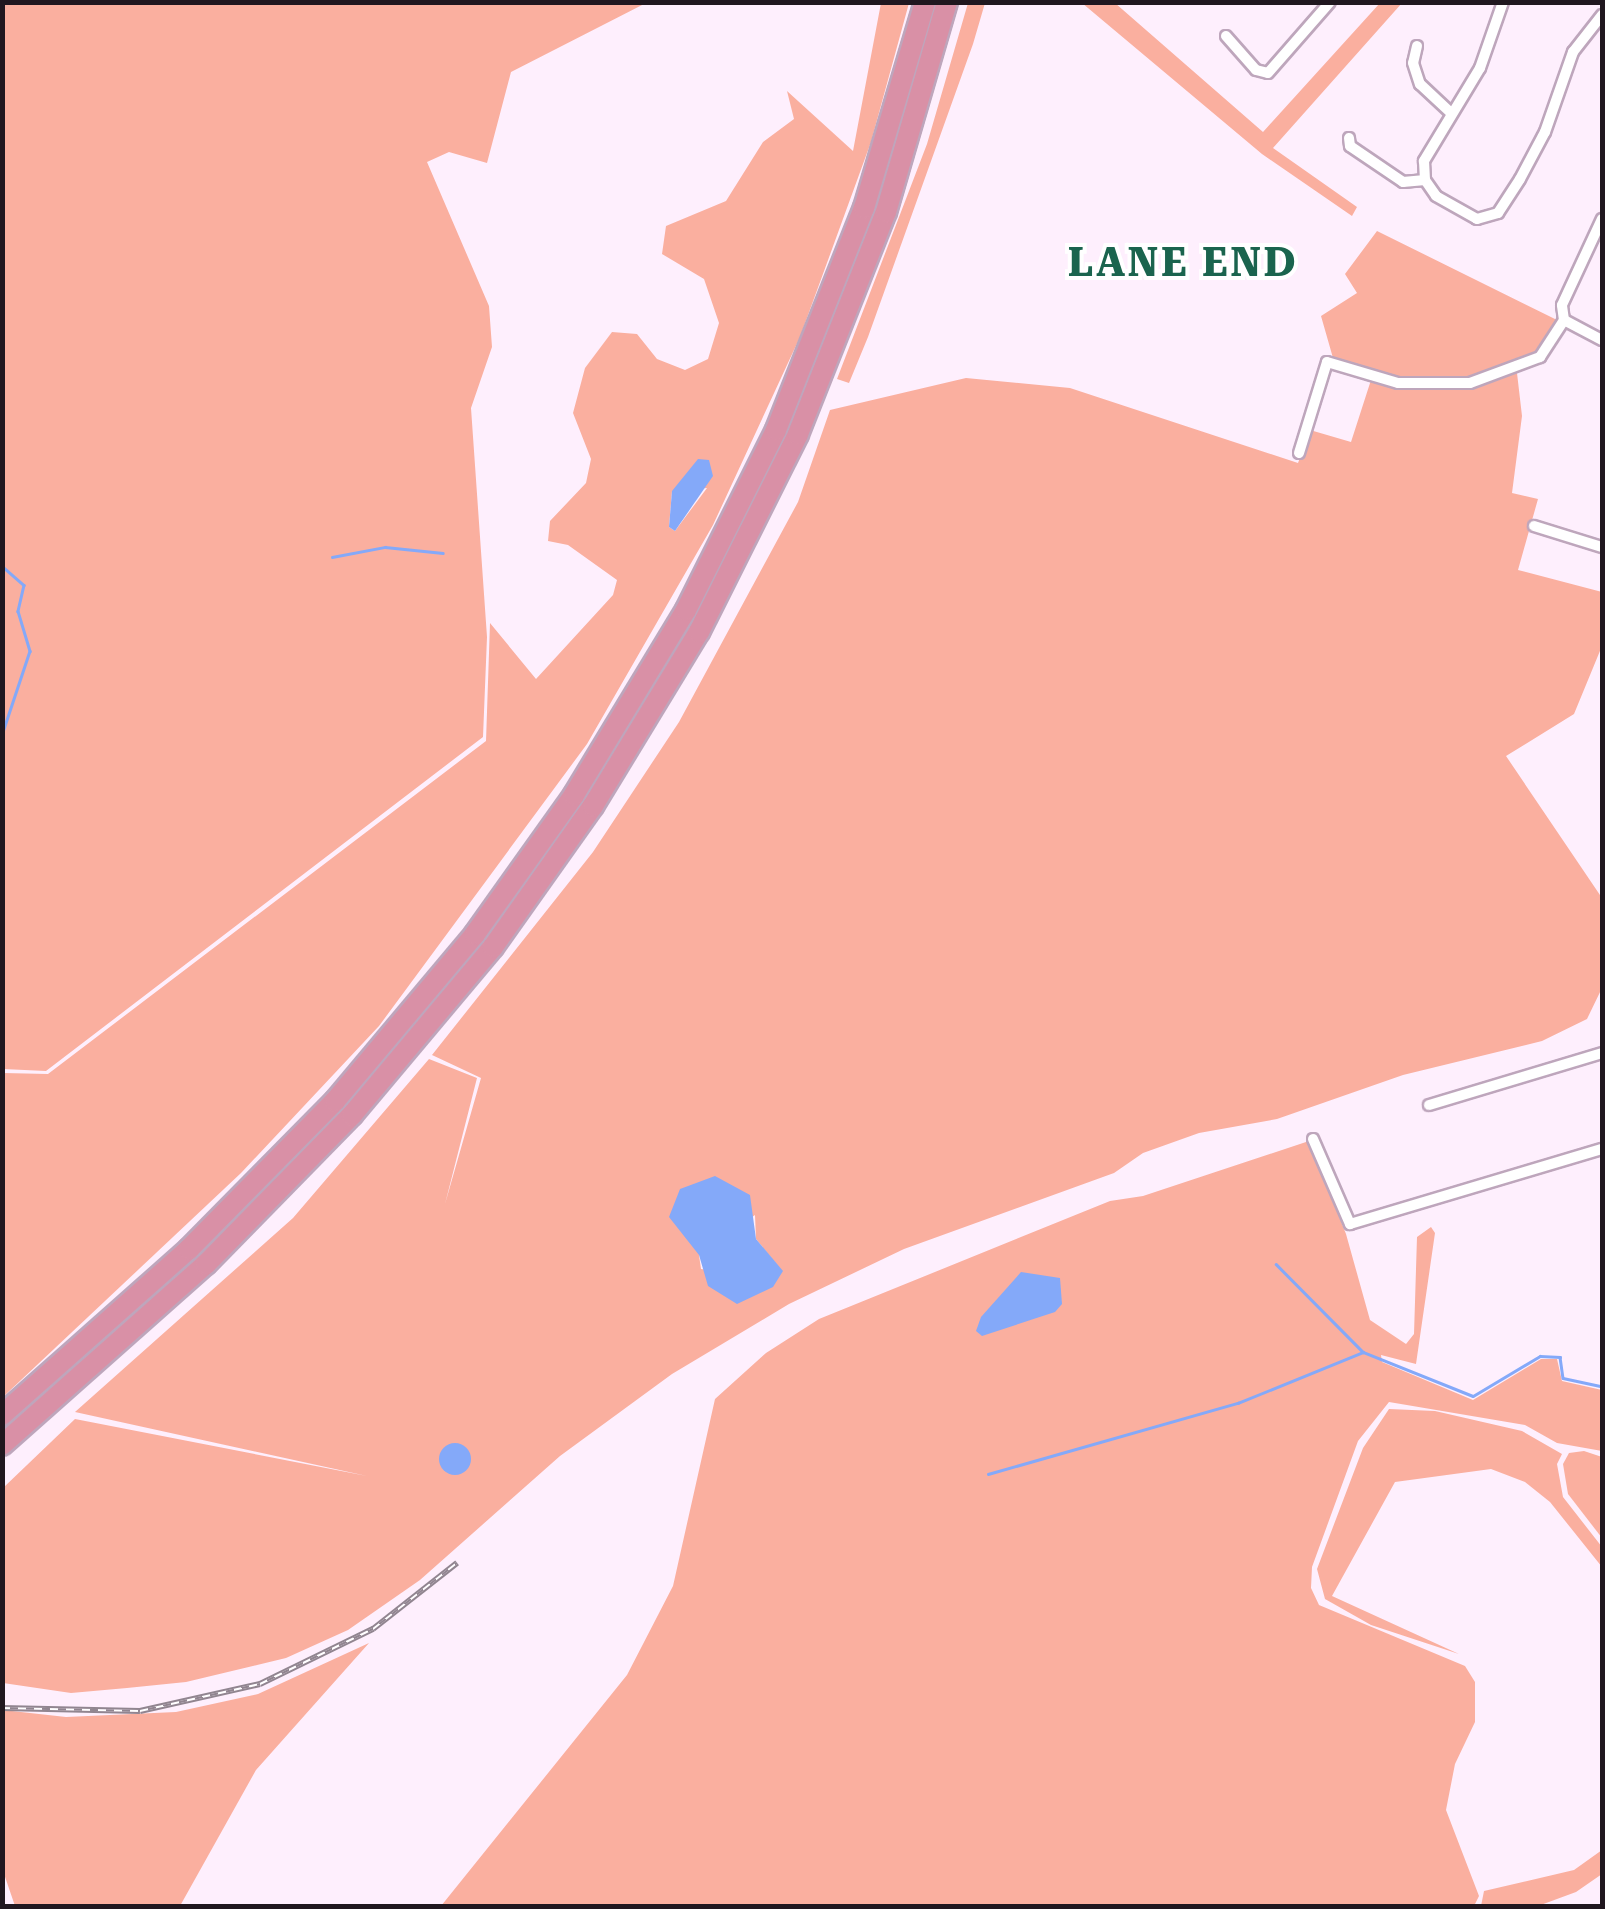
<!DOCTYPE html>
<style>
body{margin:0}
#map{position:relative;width:1605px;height:1909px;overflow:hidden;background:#feeffd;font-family:"Roboto Serif",serif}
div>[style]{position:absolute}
.green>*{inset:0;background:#faaf9f}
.water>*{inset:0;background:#84a9f9}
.round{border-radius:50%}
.stream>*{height:2.5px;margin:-1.25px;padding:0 1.25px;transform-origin:1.25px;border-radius:1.25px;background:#84a9f9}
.roads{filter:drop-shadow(2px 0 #bea6bc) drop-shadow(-2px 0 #bea6bc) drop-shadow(0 2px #bea6bc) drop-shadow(0 -2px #bea6bc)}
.minor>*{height:10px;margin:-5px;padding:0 5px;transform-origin:5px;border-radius:5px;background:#fff}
.motorway>*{height:20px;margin:-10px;padding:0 10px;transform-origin:10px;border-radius:10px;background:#d990a6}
.rail>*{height:6px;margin-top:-3px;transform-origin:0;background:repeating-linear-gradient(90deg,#fff 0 8px,#918590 0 16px);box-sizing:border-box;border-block:2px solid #918590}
span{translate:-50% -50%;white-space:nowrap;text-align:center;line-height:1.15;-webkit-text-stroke:8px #fff;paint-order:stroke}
.district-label{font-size:40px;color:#1a644e;font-weight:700;letter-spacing:2.5px}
.frame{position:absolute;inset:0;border:5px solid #20171f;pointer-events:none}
</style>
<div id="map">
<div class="green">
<div style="clip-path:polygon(3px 3px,646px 3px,511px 72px,487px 163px,449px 152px,427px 162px,489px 306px,492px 347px,471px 408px,487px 637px,483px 737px,46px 1071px,3px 1069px)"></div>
<div style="clip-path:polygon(evenodd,881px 3px,909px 3px,871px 142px,800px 337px,713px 525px,587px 744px,379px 1026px,241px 1173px,3px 1397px,3px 1073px,48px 1074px,486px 741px,490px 623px,536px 679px,613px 595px,617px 580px,568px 545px,548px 541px,550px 521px,586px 483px,591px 459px,573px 413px,585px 368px,612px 332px,637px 334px,657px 359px,685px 370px,708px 359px,719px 323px,704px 279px,662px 254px,666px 226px,726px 201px,763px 142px,794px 119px,787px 91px,853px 151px,881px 3px,707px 488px,675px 531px,669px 527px,672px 491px,707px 488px)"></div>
<div style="clip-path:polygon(968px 3px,985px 3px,973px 44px,868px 337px,849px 383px,837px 379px,927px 144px)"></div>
<div style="clip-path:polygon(1082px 3px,1115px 3px,1263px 132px,1380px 3px,1402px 3px,1273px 148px,1357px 207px,1352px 216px,1262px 154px)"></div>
<div style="clip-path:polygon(1377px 231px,1557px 320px,1542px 350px,1464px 381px,1401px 381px,1333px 358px,1321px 316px,1357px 293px,1345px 274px)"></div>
<div style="clip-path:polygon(evenodd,1517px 373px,1522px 416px,1512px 493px,1538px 499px,1518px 570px,1602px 592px,1602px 646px,1574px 714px,1506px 756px,1602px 898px,1602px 988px,1587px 1019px,1542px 1041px,1403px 1075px,1277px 1119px,1199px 1133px,1143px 1153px,1114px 1173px,904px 1249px,789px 1304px,672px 1374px,560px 1456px,420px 1580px,348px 1630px,286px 1658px,186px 1682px,127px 1688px,71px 1693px,3px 1683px,3px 1488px,75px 1419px,367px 1476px,75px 1412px,293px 1218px,429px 1059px,477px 1078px,445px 1204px,481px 1078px,432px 1055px,593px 852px,679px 722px,798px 502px,830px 410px,966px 378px,1070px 388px,1298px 463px,1310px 430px,1351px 442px,1371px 380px,1397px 388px,1477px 387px,1517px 373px,755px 1215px,756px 1239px,782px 1271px,773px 1280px,701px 1269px,699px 1255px,755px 1215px)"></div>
<div style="clip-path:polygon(1309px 1141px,1346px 1234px,1370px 1320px,1406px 1344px,1414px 1334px,1417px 1237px,1431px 1227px,1435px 1233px,1416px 1364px,1381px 1355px,1382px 1362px,1473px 1400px,1541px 1359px,1557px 1359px,1562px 1381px,1602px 1390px,1602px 1451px,1557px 1443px,1525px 1425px,1389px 1402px,1358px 1441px,1312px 1567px,1311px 1588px,1319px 1605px,1465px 1666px,1475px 1682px,1475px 1722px,1455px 1764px,1446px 1810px,1479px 1896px,1474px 1906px,441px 1906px,627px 1675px,673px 1586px,715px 1399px,766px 1353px,819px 1319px,1110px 1201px,1143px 1196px)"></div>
<div style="clip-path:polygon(1389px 1409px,1435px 1411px,1522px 1431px,1562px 1454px,1557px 1464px,1563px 1497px,1602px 1547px,1602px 1567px,1550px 1502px,1525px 1482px,1491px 1469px,1395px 1482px,1332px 1596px,1459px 1654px,1371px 1625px,1325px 1599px,1317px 1569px,1363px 1448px)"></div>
<div style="clip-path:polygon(1584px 1451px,1602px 1457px,1602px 1538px,1568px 1494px,1563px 1464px,1569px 1453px)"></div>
<div style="clip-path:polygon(369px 1643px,256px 1770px,180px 1906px,15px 1906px,3px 1871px,3px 1710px,66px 1717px,176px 1712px,258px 1694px)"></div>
<div style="clip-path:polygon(1602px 1850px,1602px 1874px,1576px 1892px,1538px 1906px,1481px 1906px,1484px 1891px,1574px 1870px)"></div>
</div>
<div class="water">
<div style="clip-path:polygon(698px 459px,709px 460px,713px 476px,675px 531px,669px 527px,672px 491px)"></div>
<div style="clip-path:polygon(715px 1176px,750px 1195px,756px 1239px,783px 1271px,773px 1287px,737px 1304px,708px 1286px,699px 1255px,669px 1217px,680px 1189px)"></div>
<div style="clip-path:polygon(1021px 1272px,1060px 1278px,1062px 1304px,1055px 1312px,982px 1336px,976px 1331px,981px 1317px)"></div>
<div class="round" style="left:439px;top:1443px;width:32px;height:32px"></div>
</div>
<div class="stream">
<div style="left:332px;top:557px;width:54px;rotate:-10.7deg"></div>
<div style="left:385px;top:547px;width:58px;rotate:5.9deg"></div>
<div style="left:2px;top:566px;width:29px;rotate:41deg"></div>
<div style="left:24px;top:585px;width:27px;rotate:103deg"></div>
<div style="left:18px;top:611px;width:42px;rotate:73.3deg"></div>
<div style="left:30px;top:651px;width:89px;rotate:108.4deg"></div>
<div style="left:1276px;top:1264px;width:124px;rotate:45.3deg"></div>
<div style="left:988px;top:1474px;width:260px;rotate:-15.9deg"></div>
<div style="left:1238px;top:1403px;width:135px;rotate:-22.2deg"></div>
<div style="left:1363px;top:1352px;width:118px;rotate:21.8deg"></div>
<div style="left:1473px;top:1396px;width:78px;rotate:-30.8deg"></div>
<div style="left:1540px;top:1356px;width:20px;rotate:3deg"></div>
<div style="left:1560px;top:1357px;width:21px;rotate:82deg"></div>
<div style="left:1563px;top:1378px;width:40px;rotate:12deg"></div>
</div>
<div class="roads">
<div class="minor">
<div style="left:1503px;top:2px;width:70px;rotate:109.2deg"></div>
<div style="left:1480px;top:68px;width:109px;rotate:121.1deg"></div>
<div style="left:1424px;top:161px;width:19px;rotate:87deg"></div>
<div style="left:1425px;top:180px;width:19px;rotate:55deg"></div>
<div style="left:1436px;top:196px;width:47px;rotate:29.3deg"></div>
<div style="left:1477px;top:219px;width:22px;rotate:-16deg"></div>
<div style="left:1498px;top:213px;width:40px;rotate:-57.1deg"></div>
<div style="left:1520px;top:179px;width:53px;rotate:-62deg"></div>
<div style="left:1545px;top:132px;width:85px;rotate:-70.7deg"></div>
<div style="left:1573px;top:52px;width:47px;rotate:-51.9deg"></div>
<div style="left:1226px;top:36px;width:45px;rotate:48.6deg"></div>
<div style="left:1256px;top:70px;width:12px;rotate:14deg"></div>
<div style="left:1268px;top:73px;width:94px;rotate:-48.9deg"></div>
<div style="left:1417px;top:46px;width:17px;rotate:103deg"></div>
<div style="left:1413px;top:63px;width:22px;rotate:72deg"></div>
<div style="left:1420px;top:84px;width:42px;rotate:43.1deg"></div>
<div style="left:1349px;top:138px;width:8px;rotate:83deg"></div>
<div style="left:1350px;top:146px;width:64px;rotate:34.2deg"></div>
<div style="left:1403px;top:182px;width:22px;rotate:-5deg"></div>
<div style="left:1564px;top:320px;width:15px;rotate:-98deg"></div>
<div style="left:1562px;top:305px;width:95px;rotate:-65.1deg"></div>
<div style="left:1564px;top:320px;width:43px;rotate:27.8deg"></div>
<div style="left:1299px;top:453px;width:95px;rotate:-72.9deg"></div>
<div style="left:1327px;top:362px;width:74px;rotate:16.5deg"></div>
<div style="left:1398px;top:383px;width:72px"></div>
<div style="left:1470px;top:383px;width:75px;rotate:-20.4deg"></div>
<div style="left:1540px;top:357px;width:44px;rotate:-57deg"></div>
<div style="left:1534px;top:526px;width:71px;rotate:17.2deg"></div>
<div style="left:1429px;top:1105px;width:181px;rotate:-16.7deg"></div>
<div style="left:1313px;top:1139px;width:93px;rotate:66.5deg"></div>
<div style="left:1350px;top:1224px;width:263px;rotate:-16.6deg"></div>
</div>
<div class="motorway">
<div style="left:2px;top:1415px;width:250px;rotate:-41.6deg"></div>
<div style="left:189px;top:1249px;width:208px;rotate:-45.4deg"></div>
<div style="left:335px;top:1101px;width:218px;rotate:-50deg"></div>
<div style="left:475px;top:934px;width:171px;rotate:-54.5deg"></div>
<div style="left:574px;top:795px;width:216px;rotate:-58.8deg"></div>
<div style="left:686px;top:610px;width:201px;rotate:-63.4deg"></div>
<div style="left:776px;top:430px;width:239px;rotate:-68.4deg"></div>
<div style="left:864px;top:208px;width:215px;rotate:-73.5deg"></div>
<div style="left:2px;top:1445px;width:273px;rotate:-41.6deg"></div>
<div style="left:206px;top:1264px;width:209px;rotate:-45.6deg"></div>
<div style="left:352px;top:1115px;width:219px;rotate:-50deg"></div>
<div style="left:493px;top:947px;width:173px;rotate:-54.7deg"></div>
<div style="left:593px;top:806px;width:204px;rotate:-58.7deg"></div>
<div style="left:699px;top:632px;width:221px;rotate:-63.4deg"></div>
<div style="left:798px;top:434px;width:239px;rotate:-68.4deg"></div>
<div style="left:886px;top:212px;width:219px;rotate:-73.8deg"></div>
</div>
</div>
<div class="rail">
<div style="left:2px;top:1708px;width:138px;rotate:1.2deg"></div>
<div style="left:140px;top:1711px;width:123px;rotate:-12.7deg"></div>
<div style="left:260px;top:1684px;width:126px;rotate:-26deg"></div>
<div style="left:373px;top:1629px;width:107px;rotate:-38.2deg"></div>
</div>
<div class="district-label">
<span style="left:1183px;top:263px">LANE END</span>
</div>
<div class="frame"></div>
</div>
